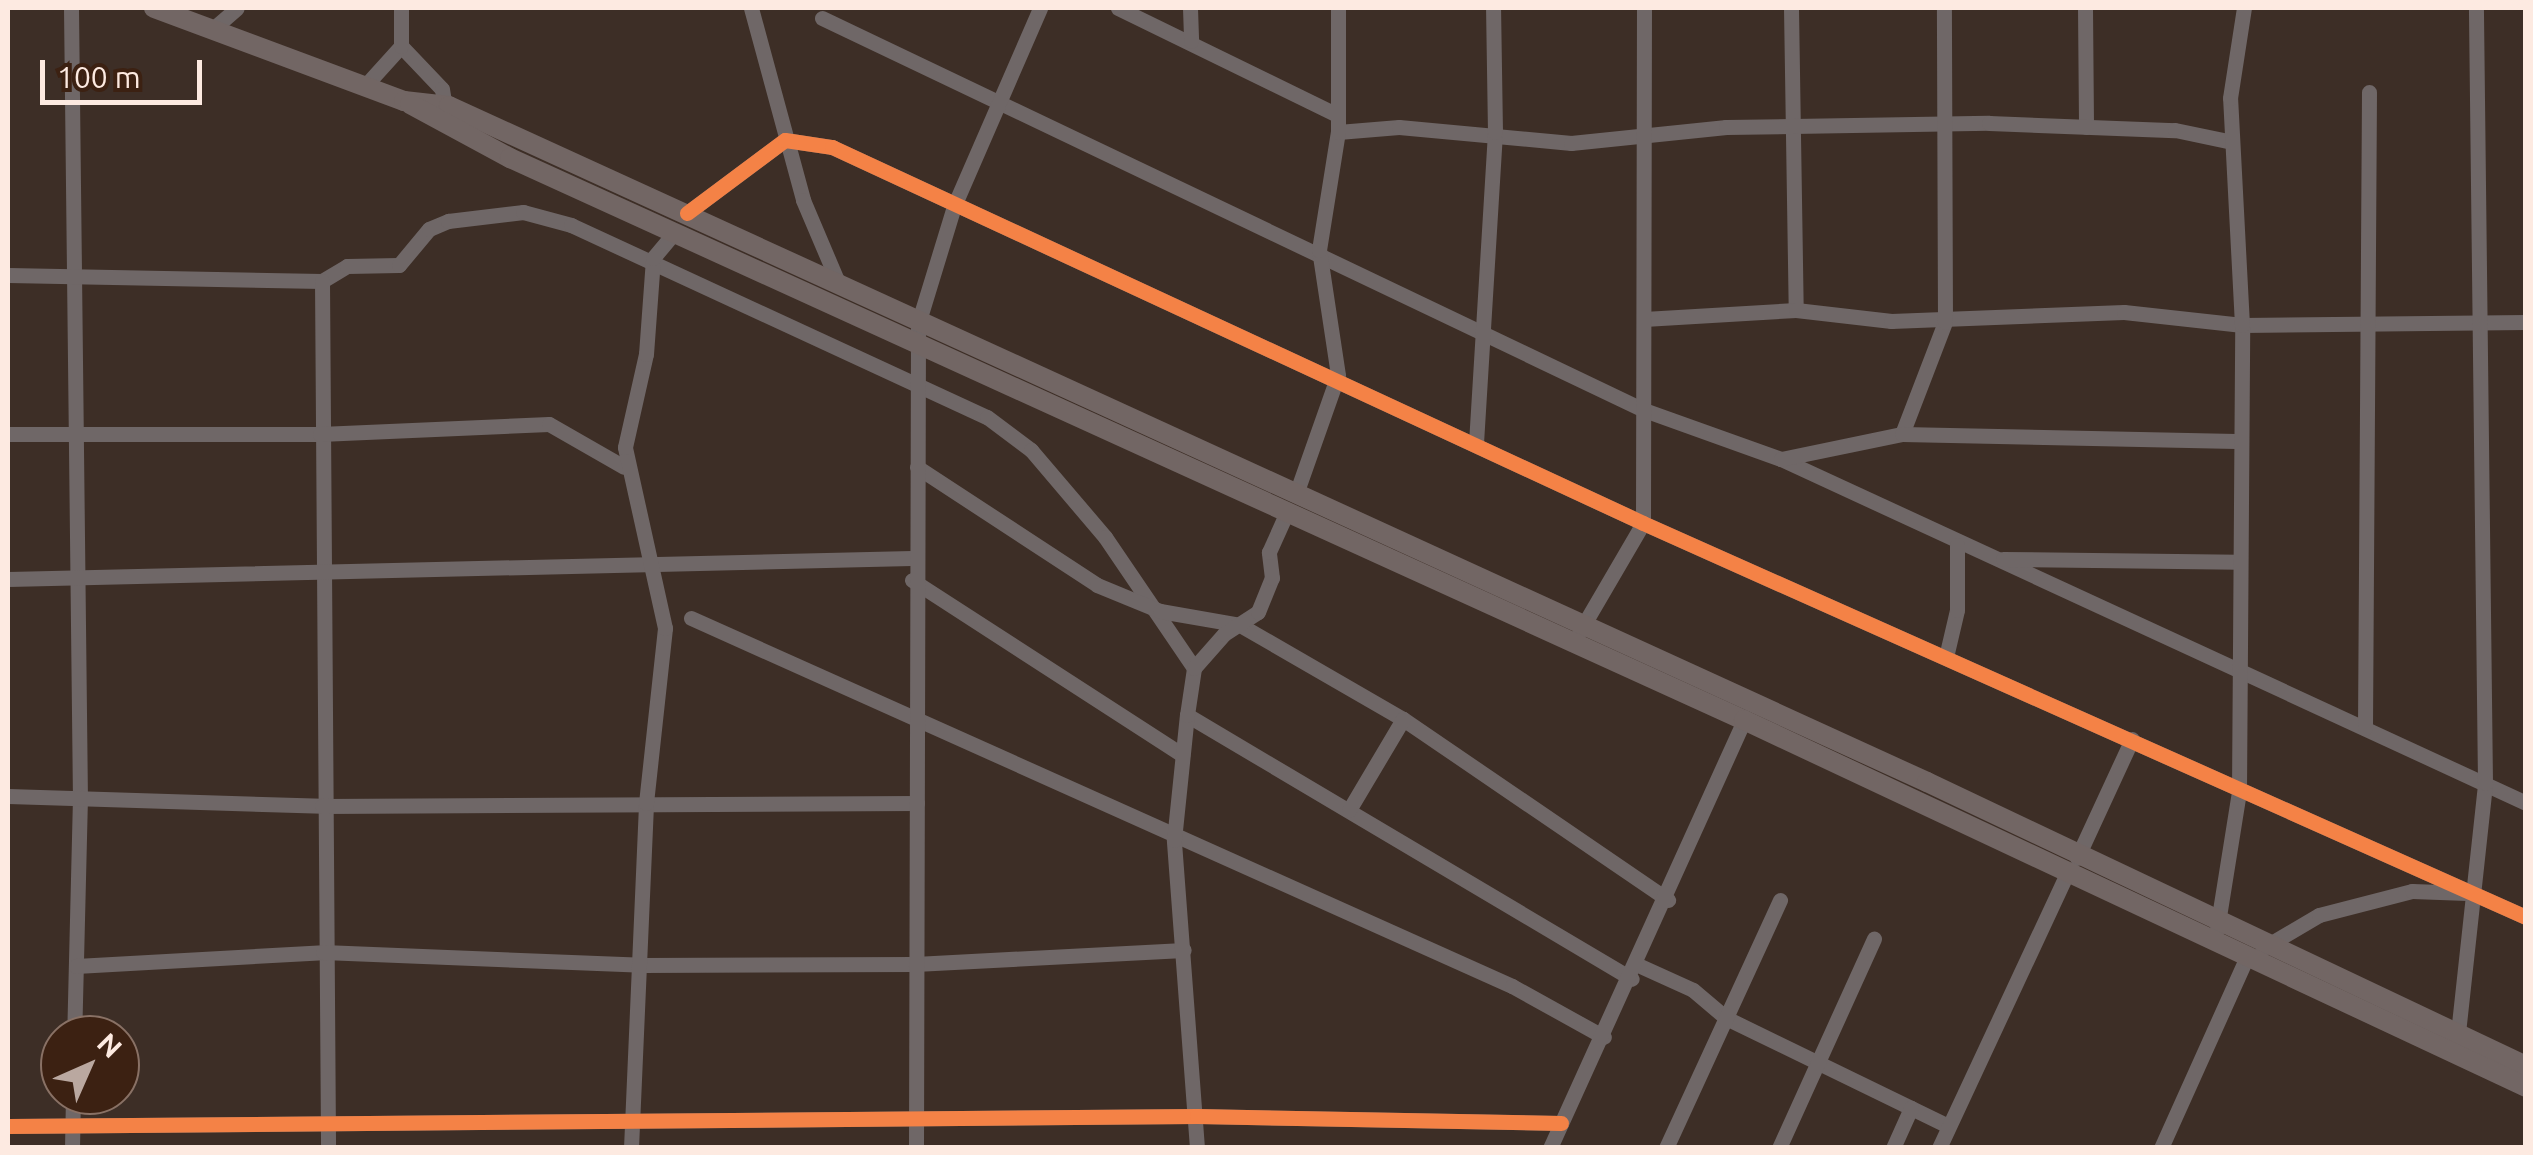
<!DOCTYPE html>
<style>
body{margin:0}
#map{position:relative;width:2533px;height:1155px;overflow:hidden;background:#3d2e26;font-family:Ubuntu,sans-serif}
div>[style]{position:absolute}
.minor>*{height:15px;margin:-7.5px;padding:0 7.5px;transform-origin:7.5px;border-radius:7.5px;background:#6f6767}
.major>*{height:20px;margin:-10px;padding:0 10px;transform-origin:10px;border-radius:10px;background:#726664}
.cycleway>*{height:15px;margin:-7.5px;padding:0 7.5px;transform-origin:7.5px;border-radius:7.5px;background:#f48246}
span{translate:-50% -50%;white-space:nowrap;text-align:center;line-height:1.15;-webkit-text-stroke:10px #3c2112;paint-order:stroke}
.frame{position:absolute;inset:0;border:10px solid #fdeae1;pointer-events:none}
.north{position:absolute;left:40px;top:1015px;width:100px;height:100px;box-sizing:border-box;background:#3c2112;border:2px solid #897165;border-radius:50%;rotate:45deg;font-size:28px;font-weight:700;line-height:40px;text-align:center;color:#fdeae1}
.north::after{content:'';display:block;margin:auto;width:35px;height:45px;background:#baa8a0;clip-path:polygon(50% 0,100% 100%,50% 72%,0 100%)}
.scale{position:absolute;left:40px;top:60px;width:162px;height:45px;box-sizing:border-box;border:5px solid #fdeae1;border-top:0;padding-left:12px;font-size:30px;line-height:35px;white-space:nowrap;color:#fdeae1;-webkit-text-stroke:8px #3c2112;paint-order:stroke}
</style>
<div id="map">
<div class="minor">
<div style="left:71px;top:8px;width:789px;rotate:89.35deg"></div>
<div style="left:80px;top:797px;width:238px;rotate:91.4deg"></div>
<div style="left:751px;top:8px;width:199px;rotate:74.8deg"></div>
<div style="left:803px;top:200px;width:92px;rotate:67deg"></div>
<div style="left:1118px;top:8px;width:244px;rotate:26deg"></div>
<div style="left:1190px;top:8px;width:33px;rotate:88deg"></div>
<div style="left:1791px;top:8px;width:302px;rotate:89.1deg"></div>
<div style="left:2085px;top:8px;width:119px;rotate:89.5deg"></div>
<div style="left:822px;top:18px;width:911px;rotate:25.5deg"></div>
<div style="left:1644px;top:410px;width:145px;rotate:19.7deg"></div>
<div style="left:1781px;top:459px;width:821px;rotate:24.78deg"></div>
<div style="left:214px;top:28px;width:30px;rotate:-41deg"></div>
<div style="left:401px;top:46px;width:59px;rotate:46.4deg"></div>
<div style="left:442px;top:89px;width:25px;rotate:81deg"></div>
<div style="left:364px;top:87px;width:55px;rotate:-47.9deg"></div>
<div style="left:401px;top:46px;width:38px;rotate:-90deg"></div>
<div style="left:1338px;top:132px;width:61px;rotate:-4.7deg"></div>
<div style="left:1399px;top:127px;width:173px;rotate:5.3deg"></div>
<div style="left:1571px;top:143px;width:156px;rotate:-5.9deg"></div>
<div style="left:1726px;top:127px;width:263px;rotate:-0.9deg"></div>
<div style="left:1989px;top:123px;width:186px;rotate:2.2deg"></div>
<div style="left:2175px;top:130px;width:58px;rotate:11.9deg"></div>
<div style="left:687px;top:213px;width:122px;rotate:-36.7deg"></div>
<div style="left:785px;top:140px;width:48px;rotate:8.5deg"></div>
<div style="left:832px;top:147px;width:894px;rotate:24.87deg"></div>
<div style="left:1643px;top:523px;width:967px;rotate:24.05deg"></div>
<div style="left:8px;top:275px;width:314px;rotate:1.1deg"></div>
<div style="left:322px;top:281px;width:29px;rotate:-31deg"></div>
<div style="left:347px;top:266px;width:52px;rotate:-1.1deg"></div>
<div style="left:399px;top:265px;width:47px;rotate:-50.2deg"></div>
<div style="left:429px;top:229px;width:21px;rotate:-23deg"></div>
<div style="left:448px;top:221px;width:76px;rotate:-6.8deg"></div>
<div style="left:523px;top:212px;width:50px;rotate:15.2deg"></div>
<div style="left:571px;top:225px;width:458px;rotate:24.8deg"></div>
<div style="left:987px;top:417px;width:55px;rotate:36.9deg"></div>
<div style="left:1031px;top:450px;width:114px;rotate:49.6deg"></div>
<div style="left:1105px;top:537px;width:158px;rotate:55.8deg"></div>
<div style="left:322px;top:281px;width:867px;rotate:89.6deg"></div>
<div style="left:1644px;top:319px;width:152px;rotate:-3.4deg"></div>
<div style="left:1796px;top:310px;width:96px;rotate:6.6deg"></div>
<div style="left:1891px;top:321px;width:233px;rotate:-2.2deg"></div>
<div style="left:2124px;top:312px;width:119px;rotate:6.3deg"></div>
<div style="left:2242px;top:325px;width:284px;rotate:-0.6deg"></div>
<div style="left:8px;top:434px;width:312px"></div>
<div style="left:320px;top:434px;width:229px;rotate:-2.5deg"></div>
<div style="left:549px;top:424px;width:86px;rotate:29.8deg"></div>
<div style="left:1902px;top:434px;width:120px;rotate:-69deg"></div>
<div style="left:1945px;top:322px;width:314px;rotate:-90.2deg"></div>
<div style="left:1476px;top:443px;width:312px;rotate:-86.5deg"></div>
<div style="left:1495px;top:132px;width:124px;rotate:-90.9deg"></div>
<div style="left:1781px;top:459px;width:124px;rotate:-11.7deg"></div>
<div style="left:1902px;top:434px;width:334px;rotate:1.2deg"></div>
<div style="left:917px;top:467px;width:215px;rotate:33.2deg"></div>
<div style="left:1097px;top:585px;width:68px;rotate:22.4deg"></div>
<div style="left:1160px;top:611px;width:81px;rotate:9.9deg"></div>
<div style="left:1240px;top:625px;width:188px;rotate:30deg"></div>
<div style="left:1403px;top:719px;width:321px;rotate:34.3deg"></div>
<div style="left:1296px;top:494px;width:126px;rotate:-70.6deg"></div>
<div style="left:1338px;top:375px;width:126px;rotate:-98.6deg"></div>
<div style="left:1319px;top:250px;width:120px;rotate:-80.9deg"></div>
<div style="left:1338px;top:132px;width:124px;rotate:-90deg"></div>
<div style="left:2003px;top:559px;width:235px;rotate:0.7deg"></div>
<div style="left:8px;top:579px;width:904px;rotate:-1.33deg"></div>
<div style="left:912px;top:580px;width:322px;rotate:32.9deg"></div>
<div style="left:691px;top:618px;width:900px;rotate:24.14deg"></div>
<div style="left:1512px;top:986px;width:105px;rotate:29deg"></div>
<div style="left:1580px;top:631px;width:125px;rotate:-59.7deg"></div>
<div style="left:1643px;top:523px;width:515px;rotate:-89.89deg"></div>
<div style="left:1946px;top:657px;width:48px;rotate:-76.8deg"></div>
<div style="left:1957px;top:610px;width:65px;rotate:-90deg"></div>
<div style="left:1187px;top:715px;width:517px;rotate:30.68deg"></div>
<div style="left:2365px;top:728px;width:636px;rotate:-89.64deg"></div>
<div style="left:8px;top:796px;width:314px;rotate:1.8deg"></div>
<div style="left:322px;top:806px;width:595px;rotate:-0.29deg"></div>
<div style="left:1349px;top:810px;width:106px;rotate:-59.3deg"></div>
<div style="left:2077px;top:858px;width:131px;rotate:-65.2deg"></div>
<div style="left:2217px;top:929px;width:140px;rotate:-80.9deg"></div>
<div style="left:2239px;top:791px;width:466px;rotate:-89.6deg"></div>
<div style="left:2242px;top:325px;width:227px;rotate:-93deg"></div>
<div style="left:2230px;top:98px;width:91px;rotate:-81.2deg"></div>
<div style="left:2263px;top:948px;width:65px;rotate:-30.5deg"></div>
<div style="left:2319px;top:915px;width:96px;rotate:-14.5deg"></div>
<div style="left:2412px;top:891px;width:55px;rotate:2.1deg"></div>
<div style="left:1638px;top:965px;width:60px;rotate:24.4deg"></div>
<div style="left:1693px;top:990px;width:43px;rotate:40.3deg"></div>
<div style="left:1726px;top:1018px;width:247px;rotate:25.9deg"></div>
<div style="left:76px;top:966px;width:247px;rotate:-3.2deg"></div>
<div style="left:323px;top:952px;width:319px;rotate:2.3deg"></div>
<div style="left:642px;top:965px;width:273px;rotate:-0.2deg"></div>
<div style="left:915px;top:964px;width:269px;rotate:-3deg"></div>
<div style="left:2458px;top:1033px;width:251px;rotate:-83.8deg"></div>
<div style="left:2485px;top:783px;width:775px;rotate:-90.67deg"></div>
<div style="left:8px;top:1126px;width:1189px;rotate:-0.48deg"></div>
<div style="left:1197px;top:1116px;width:364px;rotate:1.1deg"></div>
<div style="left:72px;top:1148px;width:53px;rotate:-88.9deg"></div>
<div style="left:631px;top:1148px;width:345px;rotate:-87.5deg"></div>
<div style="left:646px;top:803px;width:176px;rotate:-83.8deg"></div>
<div style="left:665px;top:628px;width:185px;rotate:-102.5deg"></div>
<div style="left:625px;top:447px;width:95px;rotate:-77.3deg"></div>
<div style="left:646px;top:354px;width:96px;rotate:-85.8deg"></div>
<div style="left:653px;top:258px;width:31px;rotate:-50deg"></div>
<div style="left:916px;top:1148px;width:824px;rotate:-89.86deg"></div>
<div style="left:918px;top:324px;width:123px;rotate:-73deg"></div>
<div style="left:954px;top:206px;width:216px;rotate:-66.5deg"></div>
<div style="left:1197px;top:1148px;width:309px;rotate:-94.3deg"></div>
<div style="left:1174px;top:840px;width:126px;rotate:-84.1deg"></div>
<div style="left:1187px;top:715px;width:48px;rotate:-81.5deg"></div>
<div style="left:1194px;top:668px;width:45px;rotate:-48.6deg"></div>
<div style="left:1224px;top:634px;width:40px;rotate:-32.9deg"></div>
<div style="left:1258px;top:612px;width:37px;rotate:-68deg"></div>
<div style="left:1272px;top:578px;width:26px;rotate:-97deg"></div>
<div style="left:1269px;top:552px;width:44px;rotate:-65.8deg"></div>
<div style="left:1550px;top:1148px;width:470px;rotate:-65.6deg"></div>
<div style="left:1666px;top:1148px;width:273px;rotate:-65.3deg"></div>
<div style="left:1779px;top:1148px;width:230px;rotate:-65.6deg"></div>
<div style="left:1893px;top:1148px;width:44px;rotate:-65.8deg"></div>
<div style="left:1939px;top:1148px;width:300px;rotate:-65deg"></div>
<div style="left:2161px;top:1148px;width:209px;rotate:-65.8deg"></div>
</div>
<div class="major">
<div style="left:154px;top:8px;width:267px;rotate:20.4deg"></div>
<div style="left:404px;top:101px;width:45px;rotate:6.3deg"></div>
<div style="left:449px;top:106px;width:1625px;rotate:24.58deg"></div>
<div style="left:1927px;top:782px;width:663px;rotate:25.37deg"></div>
<div style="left:410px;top:104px;width:114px;rotate:28.4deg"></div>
<div style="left:510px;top:158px;width:1356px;rotate:24.49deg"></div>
<div style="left:1744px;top:720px;width:864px;rotate:25.14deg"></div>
</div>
<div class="cycleway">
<div style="left:687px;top:213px;width:122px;rotate:-36.7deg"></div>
<div style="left:785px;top:140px;width:48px;rotate:8.5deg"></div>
<div style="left:832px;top:147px;width:894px;rotate:24.87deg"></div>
<div style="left:1643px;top:523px;width:967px;rotate:24.05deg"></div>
<div style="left:8px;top:1126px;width:1189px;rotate:-0.48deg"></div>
<div style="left:1197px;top:1116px;width:364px;rotate:1.1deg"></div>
</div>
<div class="frame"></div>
<div class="north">N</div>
<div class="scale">100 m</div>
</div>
